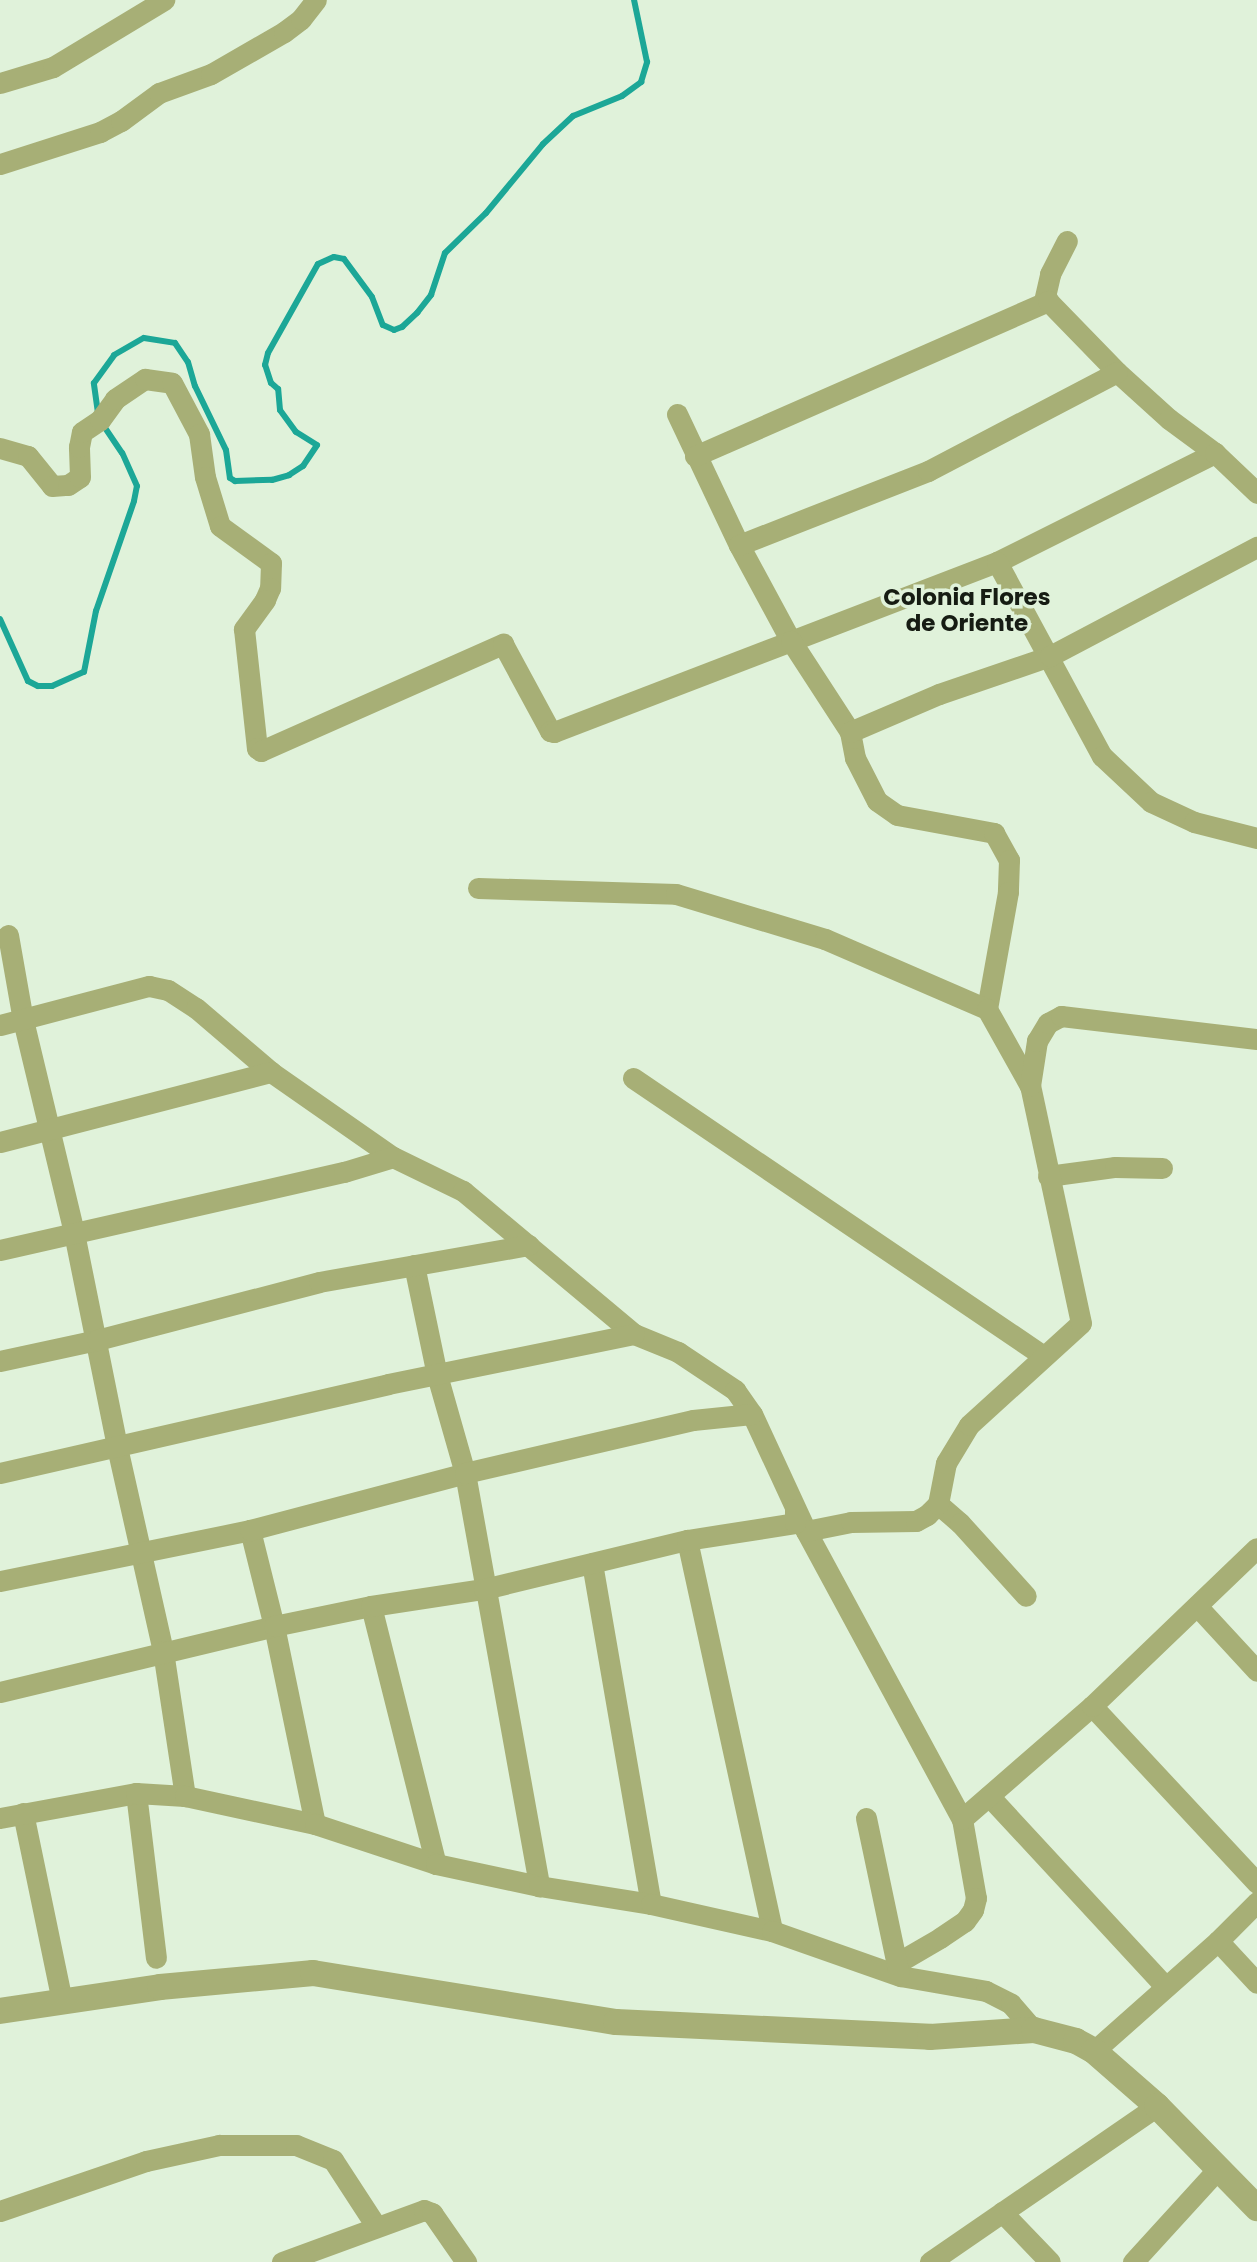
<!DOCTYPE html>
<style>
body{margin:0}
#map{position:relative;width:1257px;height:2262px;overflow:hidden;background:#e0f2da;font-family:Poppins,sans-serif}
div>[style]{position:absolute}
.stream>*{height:6px;margin:-3px;padding:0 3px;transform-origin:3px;border-radius:3px;background:#1ca797}
.minor>*{height:21px;margin:-10.5px;padding:0 10.5px;transform-origin:10.5px;border-radius:10.5px;background:#a7af76}
.tertiary>*{height:26px;margin:-13px;padding:0 13px;transform-origin:13px;border-radius:13px;background:#a7af76}
span{translate:-50% -50%;white-space:nowrap;text-align:center;line-height:1.15;-webkit-text-stroke:7px #e0f2da;paint-order:stroke}
.quarter-label{font-size:23px;color:#161c13;font-weight:700}
</style>
<div id="map">
<div class="stream">
<div style="left:98px;top:413px;width:30px;rotate:-98deg"></div>
<div style="left:94px;top:383px;width:34px;rotate:-54deg"></div>
<div style="left:114px;top:355px;width:34px;rotate:-30deg"></div>
<div style="left:144px;top:338px;width:31px;rotate:9deg"></div>
<div style="left:175px;top:343px;width:23px;rotate:56deg"></div>
<div style="left:188px;top:362px;width:25px;rotate:74deg"></div>
<div style="left:195px;top:386px;width:71px;rotate:64.2deg"></div>
<div style="left:226px;top:450px;width:28px;rotate:82deg"></div>
<div style="left:230px;top:478px;width:6px;rotate:31deg"></div>
<div style="left:235px;top:481px;width:37px;rotate:-2deg"></div>
<div style="left:272px;top:480px;width:18px;rotate:-16deg"></div>
<div style="left:289px;top:475px;width:17px;rotate:-33deg"></div>
<div style="left:303px;top:466px;width:25px;rotate:-56deg"></div>
<div style="left:317px;top:445px;width:25px;rotate:-148deg"></div>
<div style="left:296px;top:432px;width:27px;rotate:-126deg"></div>
<div style="left:280px;top:410px;width:21px;rotate:-95deg"></div>
<div style="left:278px;top:389px;width:9px;rotate:-139deg"></div>
<div style="left:271px;top:383px;width:19px;rotate:-108deg"></div>
<div style="left:265px;top:365px;width:12px;rotate:-76deg"></div>
<div style="left:268px;top:353px;width:102px;rotate:-60.7deg"></div>
<div style="left:318px;top:264px;width:17px;rotate:-24deg"></div>
<div style="left:334px;top:257px;width:10px;rotate:11deg"></div>
<div style="left:344px;top:259px;width:47px;rotate:53.6deg"></div>
<div style="left:372px;top:297px;width:30px;rotate:69deg"></div>
<div style="left:383px;top:325px;width:12px;rotate:24deg"></div>
<div style="left:394px;top:330px;width:9px;rotate:-21deg"></div>
<div style="left:402px;top:327px;width:21px;rotate:-43deg"></div>
<div style="left:417px;top:313px;width:23px;rotate:-52deg"></div>
<div style="left:431px;top:295px;width:44px;rotate:-71.6deg"></div>
<div style="left:445px;top:253px;width:57px;rotate:-44.3deg"></div>
<div style="left:486px;top:213px;width:89px;rotate:-50.4deg"></div>
<div style="left:543px;top:144px;width:41px;rotate:-43deg"></div>
<div style="left:573px;top:116px;width:53px;rotate:-22.2deg"></div>
<div style="left:622px;top:96px;width:24px;rotate:-36deg"></div>
<div style="left:641px;top:82px;width:21px;rotate:-73deg"></div>
<div style="left:647px;top:62px;width:63px;rotate:-101.8deg"></div>
<div style="left:0;top:619px;width:68px;rotate:65.7deg"></div>
<div style="left:28px;top:681px;width:11px;rotate:27deg"></div>
<div style="left:38px;top:686px;width:14px"></div>
<div style="left:52px;top:686px;width:35px;rotate:-24deg"></div>
<div style="left:84px;top:672px;width:62px;rotate:-78.9deg"></div>
<div style="left:96px;top:611px;width:116px;rotate:-70.9deg"></div>
<div style="left:134px;top:501px;width:15px;rotate:-79deg"></div>
<div style="left:137px;top:486px;width:36px;rotate:-114deg"></div>
<div style="left:122px;top:453px;width:36px;rotate:-124deg"></div>
</div>
<div class="minor">
<div style="left:0;top:83px;width:55px;rotate:-16.8deg"></div>
<div style="left:53px;top:67px;width:130px;rotate:-31.1deg"></div>
<div style="left:0;top:164px;width:105px;rotate:-17.7deg"></div>
<div style="left:100px;top:132px;width:24px;rotate:-28deg"></div>
<div style="left:121px;top:121px;width:47px;rotate:-36.4deg"></div>
<div style="left:159px;top:93px;width:55px;rotate:-20.1deg"></div>
<div style="left:211px;top:74px;width:84px;rotate:-29.9deg"></div>
<div style="left:284px;top:32px;width:21px;rotate:-37deg"></div>
<div style="left:301px;top:19px;width:24px;rotate:-52deg"></div>
<div style="left:1044px;top:301px;width:28px;rotate:-77deg"></div>
<div style="left:1050px;top:274px;width:37px;rotate:-63deg"></div>
<div style="left:677px;top:414px;width:145px;rotate:64.7deg"></div>
<div style="left:739px;top:545px;width:109px;rotate:61.6deg"></div>
<div style="left:791px;top:641px;width:221px;rotate:-21deg"></div>
<div style="left:997px;top:562px;width:244px;rotate:-26.6deg"></div>
<div style="left:0;top:448px;width:29px;rotate:16deg"></div>
<div style="left:28px;top:456px;width:38px;rotate:51deg"></div>
<div style="left:52px;top:486px;width:16px;rotate:-4deg"></div>
<div style="left:68px;top:485px;width:14px;rotate:-34deg"></div>
<div style="left:80px;top:477px;width:30px;rotate:-92deg"></div>
<div style="left:79px;top:447px;width:15px;rotate:-79deg"></div>
<div style="left:82px;top:432px;width:22px;rotate:-34deg"></div>
<div style="left:100px;top:420px;width:26px;rotate:-54deg"></div>
<div style="left:115px;top:399px;width:36px;rotate:-34deg"></div>
<div style="left:145px;top:379px;width:27px;rotate:8deg"></div>
<div style="left:172px;top:383px;width:58px;rotate:62.1deg"></div>
<div style="left:199px;top:434px;width:43px;rotate:82.1deg"></div>
<div style="left:205px;top:477px;width:51px;rotate:73deg"></div>
<div style="left:220px;top:526px;width:63px;rotate:36deg"></div>
<div style="left:271px;top:563px;width:25px;rotate:92deg"></div>
<div style="left:270px;top:588px;width:13px;rotate:113deg"></div>
<div style="left:265px;top:600px;width:36px;rotate:126deg"></div>
<div style="left:244px;top:629px;width:120px;rotate:83.8deg"></div>
<div style="left:257px;top:748px;width:5px;rotate:37deg"></div>
<div style="left:261px;top:751px;width:265px;rotate:-23.9deg"></div>
<div style="left:503px;top:644px;width:99px;rotate:61.6deg"></div>
<div style="left:550px;top:731px;width:4px;rotate:14deg"></div>
<div style="left:554px;top:732px;width:254px;rotate:-21deg"></div>
<div style="left:791px;top:641px;width:108px;rotate:57deg"></div>
<div style="left:850px;top:732px;width:26px;rotate:79deg"></div>
<div style="left:855px;top:758px;width:48px;rotate:62.9deg"></div>
<div style="left:877px;top:801px;width:24px;rotate:35deg"></div>
<div style="left:897px;top:815px;width:99px;rotate:10.5deg"></div>
<div style="left:994px;top:833px;width:31px;rotate:61deg"></div>
<div style="left:1009px;top:860px;width:32px;rotate:92deg"></div>
<div style="left:1008px;top:892px;width:119px;rotate:100.2deg"></div>
<div style="left:695px;top:456px;width:386px;rotate:-23.7deg"></div>
<div style="left:1048px;top:301px;width:99px;rotate:45.8deg"></div>
<div style="left:1117px;top:372px;width:70px;rotate:42.1deg"></div>
<div style="left:1169px;top:419px;width:57px;rotate:36.5deg"></div>
<div style="left:1215px;top:453px;width:58px;rotate:43.6deg"></div>
<div style="left:739px;top:545px;width:203px;rotate:-21.4deg"></div>
<div style="left:928px;top:471px;width:213px;rotate:-27.6deg"></div>
<div style="left:997px;top:562px;width:221px;rotate:61.6deg"></div>
<div style="left:1102px;top:756px;width:67px;rotate:43.2deg"></div>
<div style="left:1151px;top:802px;width:47px;rotate:24.9deg"></div>
<div style="left:1194px;top:822px;width:65px;rotate:14.3deg"></div>
<div style="left:850px;top:732px;width:97px;rotate:-23.1deg"></div>
<div style="left:939px;top:694px;width:117px;rotate:-18.9deg"></div>
<div style="left:1050px;top:656px;width:234px;rotate:-27.8deg"></div>
<div style="left:478px;top:888px;width:198px;rotate:1.7deg"></div>
<div style="left:676px;top:894px;width:156px;rotate:16.8deg"></div>
<div style="left:825px;top:939px;width:176px;rotate:23.4deg"></div>
<div style="left:987px;top:1009px;width:88px;rotate:60.8deg"></div>
<div style="left:8px;top:935px;width:86px;rotate:80deg"></div>
<div style="left:23px;top:1020px;width:219px;rotate:76.5deg"></div>
<div style="left:74px;top:1233px;width:218px;rotate:78.6deg"></div>
<div style="left:117px;top:1447px;width:209px;rotate:77.3deg"></div>
<div style="left:163px;top:1651px;width:147px;rotate:81.4deg"></div>
<div style="left:0;top:1025px;width:154px;rotate:-14.7deg"></div>
<div style="left:149px;top:986px;width:19px;rotate:12deg"></div>
<div style="left:168px;top:990px;width:33px;rotate:33deg"></div>
<div style="left:196px;top:1008px;width:99px;rotate:40.5deg"></div>
<div style="left:271px;top:1072px;width:149px;rotate:34.9deg"></div>
<div style="left:393px;top:1157px;width:78px;rotate:25.9deg"></div>
<div style="left:463px;top:1191px;width:223px;rotate:39.9deg"></div>
<div style="left:634px;top:1334px;width:48px;rotate:22.2deg"></div>
<div style="left:678px;top:1352px;width:69px;rotate:33.7deg"></div>
<div style="left:735px;top:1390px;width:29px;rotate:55deg"></div>
<div style="left:752px;top:1414px;width:129px;rotate:65.2deg"></div>
<div style="left:806px;top:1531px;width:328px;rotate:61.6deg"></div>
<div style="left:962px;top:1819px;width:80px;rotate:80deg"></div>
<div style="left:976px;top:1898px;width:12px;rotate:104deg"></div>
<div style="left:973px;top:1910px;width:14px;rotate:126deg"></div>
<div style="left:965px;top:1921px;width:30px;rotate:146deg"></div>
<div style="left:940px;top:1938px;width:50px;rotate:149.8deg"></div>
<div style="left:633px;top:1078px;width:496px;rotate:34.1deg"></div>
<div style="left:0;top:1142px;width:280px;rotate:-14.5deg"></div>
<div style="left:1048px;top:1176px;width:68px;rotate:-7.7deg"></div>
<div style="left:1115px;top:1167px;width:47px;rotate:1.2deg"></div>
<div style="left:0;top:1250px;width:353px;rotate:-12.8deg"></div>
<div style="left:344px;top:1172px;width:51px;rotate:-17deg"></div>
<div style="left:414px;top:1265px;width:112px;rotate:78.2deg"></div>
<div style="left:437px;top:1375px;width:102px;rotate:74.1deg"></div>
<div style="left:465px;top:1473px;width:420px;rotate:79.8deg"></div>
<div style="left:0;top:1361px;width:99px;rotate:-12.2deg"></div>
<div style="left:97px;top:1340px;width:229px;rotate:-14.6deg"></div>
<div style="left:319px;top:1282px;width:213px;rotate:-10deg"></div>
<div style="left:0;top:1473px;width:398px;rotate:-12.9deg"></div>
<div style="left:388px;top:1384px;width:251px;rotate:-11.5deg"></div>
<div style="left:938px;top:1504px;width:29px;rotate:41deg"></div>
<div style="left:960px;top:1523px;width:98px;rotate:47.9deg"></div>
<div style="left:250px;top:1530px;width:99px;rotate:76deg"></div>
<div style="left:274px;top:1626px;width:202px;rotate:78.3deg"></div>
<div style="left:806px;top:1531px;width:46px;rotate:-11.3deg"></div>
<div style="left:851px;top:1522px;width:65px;rotate:-0.9deg"></div>
<div style="left:916px;top:1521px;width:13px;rotate:-29deg"></div>
<div style="left:927px;top:1515px;width:16px;rotate:-45deg"></div>
<div style="left:938px;top:1504px;width:42px;rotate:-79deg"></div>
<div style="left:946px;top:1463px;width:44px;rotate:-58.8deg"></div>
<div style="left:969px;top:1425px;width:151px;rotate:-42.3deg"></div>
<div style="left:1081px;top:1323px;width:242px;rotate:-102.1deg"></div>
<div style="left:1030px;top:1086px;width:46px;rotate:-81.2deg"></div>
<div style="left:1037px;top:1041px;width:21px;rotate:-59deg"></div>
<div style="left:1048px;top:1023px;width:15px;rotate:-28deg"></div>
<div style="left:1061px;top:1016px;width:197px;rotate:6.7deg"></div>
<div style="left:687px;top:1540px;width:400px;rotate:77.7deg"></div>
<div style="left:592px;top:1563px;width:346px;rotate:80.2deg"></div>
<div style="left:0;top:1581px;width:255px;rotate:-11.5deg"></div>
<div style="left:250px;top:1530px;width:222px;rotate:-14.8deg"></div>
<div style="left:465px;top:1473px;width:234px;rotate:-13.1deg"></div>
<div style="left:693px;top:1420px;width:59px;rotate:-5.8deg"></div>
<div style="left:371px;top:1606px;width:266px;rotate:75.9deg"></div>
<div style="left:1197px;top:1606px;width:88px;rotate:47.3deg"></div>
<div style="left:0;top:1692px;width:282px;rotate:-13.5deg"></div>
<div style="left:274px;top:1626px;width:99px;rotate:-11.7deg"></div>
<div style="left:371px;top:1606px;width:114px;rotate:-8.6deg"></div>
<div style="left:484px;top:1589px;width:209px;rotate:-13.6deg"></div>
<div style="left:687px;top:1540px;width:109px;rotate:-8.9deg"></div>
<div style="left:795px;top:1523px;width:14px;rotate:-90deg"></div>
<div style="left:1092px;top:1706px;width:242px;rotate:47deg"></div>
<div style="left:136px;top:1793px;width:166px;rotate:83.1deg"></div>
<div style="left:989px;top:1796px;width:260px;rotate:47.2deg"></div>
<div style="left:23px;top:1813px;width:193px;rotate:78.3deg"></div>
<div style="left:0;top:1818px;width:138px;rotate:-10.4deg"></div>
<div style="left:136px;top:1793px;width:49px;rotate:3.5deg"></div>
<div style="left:185px;top:1796px;width:133px;rotate:12.2deg"></div>
<div style="left:315px;top:1824px;width:127px;rotate:18.3deg"></div>
<div style="left:436px;top:1864px;width:105px;rotate:12.1deg"></div>
<div style="left:539px;top:1886px;width:113px;rotate:9.1deg"></div>
<div style="left:651px;top:1904px;width:124px;rotate:12.6deg"></div>
<div style="left:772px;top:1931px;width:136px;rotate:19.4deg"></div>
<div style="left:900px;top:1976px;width:87px;rotate:9.9deg"></div>
<div style="left:986px;top:1991px;width:28px;rotate:27deg"></div>
<div style="left:1011px;top:2004px;width:35px;rotate:49deg"></div>
<div style="left:866px;top:1818px;width:159px;rotate:78.1deg"></div>
<div style="left:962px;top:1819px;width:172px;rotate:-41deg"></div>
<div style="left:1092px;top:1706px;width:228px;rotate:-43.8deg"></div>
<div style="left:1218px;top:1941px;width:57px;rotate:47.1deg"></div>
<div style="left:1094px;top:2051px;width:166px;rotate:-41.6deg"></div>
<div style="left:1218px;top:1941px;width:55px;rotate:-45deg"></div>
<div style="left:0;top:2211px;width:154px;rotate:-18.9deg"></div>
<div style="left:146px;top:2161px;width:75px;rotate:-12.4deg"></div>
<div style="left:219px;top:2145px;width:77px"></div>
<div style="left:296px;top:2145px;width:40px;rotate:22deg"></div>
<div style="left:333px;top:2160px;width:79px;rotate:56.9deg"></div>
<div style="left:1002px;top:2212px;width:69px;rotate:46.2deg"></div>
<div style="left:282px;top:2262px;width:151px;rotate:-20.1deg"></div>
<div style="left:424px;top:2210px;width:9px;rotate:21deg"></div>
<div style="left:432px;top:2213px;width:60px;rotate:55.2deg"></div>
<div style="left:930px;top:2262px;width:275px;rotate:-34.5deg"></div>
<div style="left:1133px;top:2262px;width:125px;rotate:-47.6deg"></div>
</div>
<div class="tertiary">
<div style="left:0;top:2011px;width:162px;rotate:-8.5deg"></div>
<div style="left:160px;top:1987px;width:154px;rotate:-5.2deg"></div>
<div style="left:313px;top:1973px;width:307px;rotate:9.2deg"></div>
<div style="left:616px;top:2022px;width:314px;rotate:2.7deg"></div>
<div style="left:930px;top:2037px;width:104px;rotate:-3.9deg"></div>
<div style="left:1034px;top:2030px;width:43px;rotate:14.7deg"></div>
<div style="left:1076px;top:2041px;width:21px;rotate:29deg"></div>
<div style="left:1094px;top:2051px;width:84px;rotate:41.1deg"></div>
<div style="left:1157px;top:2106px;width:143px;rotate:45.6deg"></div>
</div>
<div class="quarter-label">
<span style="left:967px;top:610px">Colonia Flores<br>de Oriente</span>
</div>
</div>
